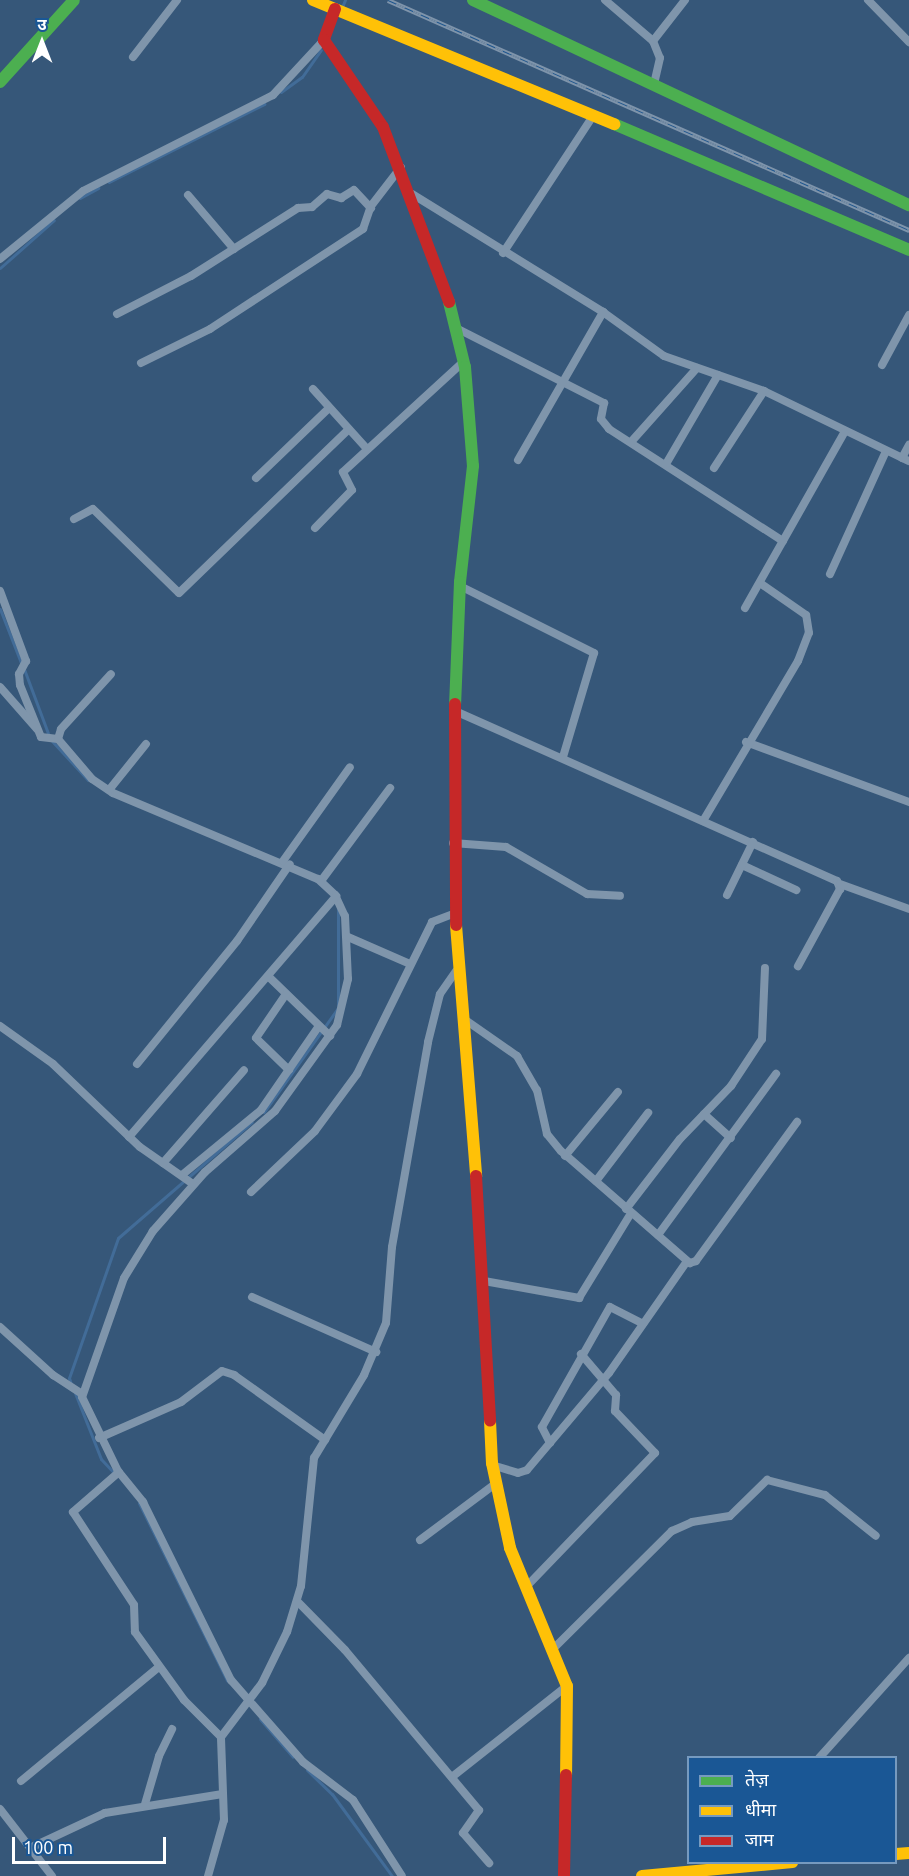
<!DOCTYPE html>
<meta charset="utf-8">
<style>
body{margin:0}
#map{position:relative;width:909px;height:1876px;overflow:hidden;background:#365779;font-family:Ubuntu,"Noto Sans Devanagari",sans-serif}
div>[style]{position:absolute}
.stream>*{height:3px;margin:-1.5px;padding:0 1.5px;transform-origin:1.5px;border-radius:1.5px;background:#426c98}
.street>*{height:8px;margin:-4px;padding:0 4px;transform-origin:4px;border-radius:4px;background:#7f95ab}
.fast>*{height:12px;margin:-6px;padding:0 6px;transform-origin:6px;border-radius:6px;background:#4caf50}
.slow>*{height:12px;margin:-6px;padding:0 6px;transform-origin:6px;border-radius:6px;background:#ffc107}
.jam>*{height:12px;margin:-6px;padding:0 6px;transform-origin:6px;border-radius:6px;background:#c62828}
.rail>*{height:5px;margin-top:-2.5px;transform-origin:0;background:repeating-linear-gradient(90deg,#1a5795 0 9px,#7e94ab 0 18px);box-sizing:border-box;border-block:2px solid #7e94ab}
span{translate:-50% -50%;white-space:nowrap;text-align:center;line-height:1.15;-webkit-text-stroke:4.5px #1a5795;paint-order:stroke}
.legend{position:absolute;left:687px;top:1756px;width:210px;height:108px;box-sizing:border-box;background:#1a5795;border:2px solid #769abf;margin:0;padding:8px 10px;list-style:none;font-size:18px;color:#fff}
.legend li{display:flex;align-items:center;gap:12px;height:30px}
.legend b{width:30px;border:2px solid #769abf}
.north{position:absolute;left:12px;top:12px;width:60px;height:60px;-webkit-text-stroke:4px #1a5795;paint-order:stroke;rotate:0deg;font-size:16px;font-weight:700;line-height:24px;text-align:center;color:#fff}
.north::after{content:'';display:block;margin:auto;width:21px;height:27px;background:#fff;clip-path:polygon(50% 0,100% 100%,50% 72%,0 100%)}
.scale{position:absolute;left:12px;top:1837px;width:154px;height:27px;box-sizing:border-box;border:3px solid #fff;border-top:0;padding-left:8px;font-size:18px;line-height:21px;white-space:nowrap;color:#fff;-webkit-text-stroke:4px #1a5795;paint-order:stroke}
</style>
<div id="map">
<div class="stream">
<div style="left:342px;top:7px;width:8px;rotate:-67deg"></div>
<div style="left:281px;top:92px;width:26px;rotate:-36deg"></div>
<div style="left:302px;top:77px;width:33px;rotate:-55deg"></div>
<div style="left:109px;top:182px;width:174px;rotate:-26.7deg"></div>
<div style="left:80px;top:198px;width:21px;rotate:-29deg"></div>
<div style="left:0;top:268px;width:72px;rotate:-41.6deg"></div>
<div style="left:0;top:609px;width:58px;rotate:68.7deg"></div>
<div style="left:24px;top:669px;width:72px;rotate:69.5deg"></div>
<div style="left:52px;top:741px;width:53px;rotate:47.3deg"></div>
<div style="left:264px;top:1112px;width:128px;rotate:-54.6deg"></div>
<div style="left:338px;top:1008px;width:99px;rotate:-90deg"></div>
<div style="left:71px;top:1384px;width:6px;rotate:-108deg"></div>
<div style="left:69px;top:1378px;width:148px;rotate:-70.7deg"></div>
<div style="left:118px;top:1238px;width:177px;rotate:-40.9deg"></div>
<div style="left:75px;top:1393px;width:71px;rotate:68.5deg"></div>
<div style="left:101px;top:1459px;width:22px;rotate:47deg"></div>
<div style="left:139px;top:1503px;width:198px;rotate:63.6deg"></div>
<div style="left:260px;top:1719px;width:50px;rotate:49deg"></div>
<div style="left:307px;top:1770px;width:35px;rotate:44deg"></div>
<div style="left:332px;top:1794px;width:102px;rotate:53.8deg"></div>
</div>
<div class="street">
<div style="left:605px;top:0;width:63px;rotate:40.5deg"></div>
<div style="left:653px;top:41px;width:18px;rotate:68deg"></div>
<div style="left:660px;top:58px;width:28px;rotate:103deg"></div>
<div style="left:868px;top:0;width:59px;rotate:45.7deg"></div>
<div style="left:653px;top:41px;width:52px;rotate:-52deg"></div>
<div style="left:133px;top:57px;width:72px;rotate:-52.3deg"></div>
<div style="left:412px;top:194px;width:225px;rotate:31.7deg"></div>
<div style="left:603px;top:312px;width:75px;rotate:35.8deg"></div>
<div style="left:664px;top:356px;width:106px;rotate:19.3deg"></div>
<div style="left:764px;top:391px;width:161px;rotate:25.8deg"></div>
<div style="left:188px;top:195px;width:71px;rotate:49.6deg"></div>
<div style="left:503px;top:253px;width:164px;rotate:-56.7deg"></div>
<div style="left:0;top:259px;width:107px;rotate:-39.3deg"></div>
<div style="left:83px;top:191px;width:213px;rotate:-26.8deg"></div>
<div style="left:273px;top:95px;width:75px;rotate:-47.2deg"></div>
<div style="left:117px;top:314px;width:83px;rotate:-27.2deg"></div>
<div style="left:191px;top:276px;width:127px;rotate:-32.4deg"></div>
<div style="left:298px;top:208px;width:14px;rotate:-4deg"></div>
<div style="left:312px;top:207px;width:20px;rotate:-41deg"></div>
<div style="left:327px;top:194px;width:15px;rotate:16deg"></div>
<div style="left:341px;top:198px;width:15px;rotate:-32deg"></div>
<div style="left:354px;top:190px;width:25px;rotate:47deg"></div>
<div style="left:458px;top:329px;width:164px;rotate:26.9deg"></div>
<div style="left:604px;top:403px;width:16px;rotate:101deg"></div>
<div style="left:601px;top:419px;width:13px;rotate:51deg"></div>
<div style="left:609px;top:429px;width:207px;rotate:32.8deg"></div>
<div style="left:141px;top:363px;width:77px;rotate:-26.2deg"></div>
<div style="left:210px;top:329px;width:183px;rotate:-33.2deg"></div>
<div style="left:363px;top:229px;width:24px;rotate:-71deg"></div>
<div style="left:371px;top:206px;width:49px;rotate:-52.4deg"></div>
<div style="left:882px;top:365px;width:57px;rotate:-61.6deg"></div>
<div style="left:313px;top:389px;width:81px;rotate:48deg"></div>
<div style="left:631px;top:442px;width:99px;rotate:-48.3deg"></div>
<div style="left:902px;top:458px;width:15px;rotate:-62deg"></div>
<div style="left:518px;top:460px;width:171px;rotate:-60.1deg"></div>
<div style="left:666px;top:464px;width:103px;rotate:-59.7deg"></div>
<div style="left:714px;top:468px;width:92px;rotate:-57deg"></div>
<div style="left:256px;top:478px;width:101px;rotate:-43.8deg"></div>
<div style="left:74px;top:519px;width:21px;rotate:-28deg"></div>
<div style="left:93px;top:509px;width:120px;rotate:44.3deg"></div>
<div style="left:179px;top:593px;width:235px;rotate:-44deg"></div>
<div style="left:315px;top:528px;width:53px;rotate:-45.8deg"></div>
<div style="left:352px;top:490px;width:20px;rotate:-117deg"></div>
<div style="left:343px;top:472px;width:164px;rotate:-42.5deg"></div>
<div style="left:830px;top:574px;width:135px;rotate:-65.5deg"></div>
<div style="left:460px;top:586px;width:150px;rotate:26.6deg"></div>
<div style="left:594px;top:653px;width:109px;rotate:106.6deg"></div>
<div style="left:0;top:591px;width:75px;rotate:69.6deg"></div>
<div style="left:26px;top:661px;width:15px;rotate:118deg"></div>
<div style="left:19px;top:674px;width:11px;rotate:85deg"></div>
<div style="left:20px;top:685px;width:56px;rotate:68deg"></div>
<div style="left:41px;top:737px;width:17px;rotate:7deg"></div>
<div style="left:58px;top:739px;width:52px;rotate:49.6deg"></div>
<div style="left:92px;top:779px;width:25px;rotate:34deg"></div>
<div style="left:113px;top:793px;width:222px;rotate:22.8deg"></div>
<div style="left:318px;top:879px;width:23px;rotate:43deg"></div>
<div style="left:335px;top:895px;width:23px;rotate:65deg"></div>
<div style="left:345px;top:916px;width:63px;rotate:87.3deg"></div>
<div style="left:348px;top:979px;width:47px;rotate:103.4deg"></div>
<div style="left:337px;top:1025px;width:106px;rotate:125.8deg"></div>
<div style="left:275px;top:1111px;width:93px;rotate:138.9deg"></div>
<div style="left:205px;top:1172px;width:79px;rotate:131.4deg"></div>
<div style="left:153px;top:1231px;width:55px;rotate:121.7deg"></div>
<div style="left:124px;top:1278px;width:126px;rotate:109.4deg"></div>
<div style="left:82px;top:1397px;width:82px;rotate:64.1deg"></div>
<div style="left:118px;top:1471px;width:40px;rotate:51deg"></div>
<div style="left:143px;top:1502px;width:199px;rotate:63.7deg"></div>
<div style="left:231px;top:1680px;width:109px;rotate:48.7deg"></div>
<div style="left:303px;top:1762px;width:63px;rotate:37.2deg"></div>
<div style="left:353px;top:1800px;width:90px;rotate:57.2deg"></div>
<div style="left:745px;top:608px;width:201px;rotate:-60.5deg"></div>
<div style="left:0;top:687px;width:56px;rotate:48.6deg"></div>
<div style="left:455px;top:711px;width:418px;rotate:24deg"></div>
<div style="left:837px;top:881px;width:9px;rotate:69deg"></div>
<div style="left:840px;top:889px;width:88px;rotate:118.6deg"></div>
<div style="left:58px;top:739px;width:10px;rotate:-73deg"></div>
<div style="left:61px;top:729px;width:74px;rotate:-47.7deg"></div>
<div style="left:746px;top:742px;width:174px;rotate:20.2deg"></div>
<div style="left:109px;top:790px;width:59px;rotate:-51.2deg"></div>
<div style="left:703px;top:821px;width:186px;rotate:-59.3deg"></div>
<div style="left:798px;top:661px;width:30px;rotate:-69deg"></div>
<div style="left:809px;top:633px;width:18px;rotate:-99deg"></div>
<div style="left:806px;top:615px;width:56px;rotate:-145.2deg"></div>
<div style="left:453px;top:843px;width:53px;rotate:4.3deg"></div>
<div style="left:506px;top:847px;width:94px;rotate:30.1deg"></div>
<div style="left:587px;top:894px;width:33px;rotate:3deg"></div>
<div style="left:283px;top:861px;width:115px;rotate:-54.5deg"></div>
<div style="left:742px;top:865px;width:60px;rotate:24.8deg"></div>
<div style="left:321px;top:881px;width:116px;rotate:-53.4deg"></div>
<div style="left:840px;top:884px;width:73px;rotate:19.9deg"></div>
<div style="left:727px;top:895px;width:59px;rotate:-63.9deg"></div>
<div style="left:348px;top:937px;width:68px;rotate:23.5deg"></div>
<div style="left:269px;top:977px;width:85px;rotate:44deg"></div>
<div style="left:286px;top:994px;width:53px;rotate:124.3deg"></div>
<div style="left:256px;top:1038px;width:46px;rotate:44.1deg"></div>
<div style="left:464px;top:1019px;width:65px;rotate:34.9deg"></div>
<div style="left:517px;top:1056px;width:39px;rotate:60deg"></div>
<div style="left:537px;top:1090px;width:45px;rotate:77.2deg"></div>
<div style="left:547px;top:1134px;width:22px;rotate:51deg"></div>
<div style="left:561px;top:1151px;width:171px;rotate:41deg"></div>
<div style="left:690px;top:1263px;width:6px;rotate:-18deg"></div>
<div style="left:696px;top:1261px;width:172px;rotate:-54deg"></div>
<div style="left:0;top:1026px;width:65px;rotate:35.6deg"></div>
<div style="left:53px;top:1064px;width:120px;rotate:43.7deg"></div>
<div style="left:140px;top:1147px;width:65px;rotate:34.9deg"></div>
<div style="left:137px;top:1064px;width:159px;rotate:-50.9deg"></div>
<div style="left:237px;top:941px;width:93px;rotate:-55.5deg"></div>
<div style="left:704px;top:1114px;width:36px;rotate:42deg"></div>
<div style="left:129px;top:1137px;width:318px;rotate:-49.3deg"></div>
<div style="left:565px;top:1156px;width:83px;rotate:-50.4deg"></div>
<div style="left:163px;top:1163px;width:123px;rotate:-48.9deg"></div>
<div style="left:182px;top:1175px;width:102px;rotate:-39.4deg"></div>
<div style="left:261px;top:1110px;width:102px;rotate:-55.4deg"></div>
<div style="left:596px;top:1181px;width:86px;rotate:-52.6deg"></div>
<div style="left:251px;top:1192px;width:88px;rotate:-43.6deg"></div>
<div style="left:315px;top:1131px;width:71px;rotate:-53.6deg"></div>
<div style="left:357px;top:1074px;width:169px;rotate:-63.7deg"></div>
<div style="left:432px;top:922px;width:22px;rotate:-21deg"></div>
<div style="left:626px;top:1209px;width:88px;rotate:-52.4deg"></div>
<div style="left:680px;top:1139px;width:74px;rotate:-46.1deg"></div>
<div style="left:731px;top:1086px;width:56px;rotate:-56.6deg"></div>
<div style="left:762px;top:1039px;width:71px;rotate:-87.6deg"></div>
<div style="left:658px;top:1235px;width:200px;rotate:-53.8deg"></div>
<div style="left:484px;top:1281px;width:97px;rotate:10.1deg"></div>
<div style="left:579px;top:1298px;width:100px;rotate:-58.5deg"></div>
<div style="left:252px;top:1297px;width:136px;rotate:23.9deg"></div>
<div style="left:0;top:1327px;width:72px;rotate:42.2deg"></div>
<div style="left:53px;top:1375px;width:35px;rotate:33deg"></div>
<div style="left:99px;top:1438px;width:90px;rotate:-23.7deg"></div>
<div style="left:181px;top:1402px;width:51px;rotate:-37.1deg"></div>
<div style="left:222px;top:1371px;width:13px;rotate:18deg"></div>
<div style="left:234px;top:1375px;width:112px;rotate:35.5deg"></div>
<div style="left:550px;top:1443px;width:18px;rotate:-117deg"></div>
<div style="left:542px;top:1427px;width:138px;rotate:-60.5deg"></div>
<div style="left:610px;top:1307px;width:37px;rotate:27deg"></div>
<div style="left:492px;top:1465px;width:27px;rotate:17deg"></div>
<div style="left:518px;top:1473px;width:9px;rotate:-18deg"></div>
<div style="left:527px;top:1470px;width:127px;rotate:-49.8deg"></div>
<div style="left:609px;top:1373px;width:136px;rotate:-55.1deg"></div>
<div style="left:119px;top:1472px;width:61px;rotate:139deg"></div>
<div style="left:73px;top:1512px;width:111px;rotate:56.7deg"></div>
<div style="left:134px;top:1605px;width:27px;rotate:88deg"></div>
<div style="left:135px;top:1632px;width:84px;rotate:54.2deg"></div>
<div style="left:184px;top:1700px;width:52px;rotate:45deg"></div>
<div style="left:420px;top:1540px;width:94px;rotate:-36.7deg"></div>
<div style="left:526px;top:1587px;width:186px;rotate:-46.1deg"></div>
<div style="left:655px;top:1453px;width:58px;rotate:-133.6deg"></div>
<div style="left:615px;top:1411px;width:16px;rotate:-86deg"></div>
<div style="left:616px;top:1395px;width:54px;rotate:-130.5deg"></div>
<div style="left:298px;top:1602px;width:67px;rotate:45.6deg"></div>
<div style="left:345px;top:1650px;width:209px;rotate:50.1deg"></div>
<div style="left:479px;top:1810px;width:28px;rotate:125deg"></div>
<div style="left:463px;top:1833px;width:40px;rotate:49deg"></div>
<div style="left:554px;top:1648px;width:166px;rotate:-44.8deg"></div>
<div style="left:672px;top:1531px;width:22px;rotate:-24deg"></div>
<div style="left:692px;top:1522px;width:38px;rotate:-9deg"></div>
<div style="left:730px;top:1516px;width:52px;rotate:-44.2deg"></div>
<div style="left:767px;top:1480px;width:60px;rotate:14.5deg"></div>
<div style="left:825px;top:1495px;width:65px;rotate:38.8deg"></div>
<div style="left:819px;top:1758px;width:135px;rotate:-48deg"></div>
<div style="left:452px;top:1777px;width:147px;rotate:-38.4deg"></div>
<div style="left:21px;top:1781px;width:179px;rotate:-39.6deg"></div>
<div style="left:145px;top:1804px;width:50px;rotate:-73.7deg"></div>
<div style="left:159px;top:1756px;width:30px;rotate:-64deg"></div>
<div style="left:0;top:1809px;width:85px;rotate:52.2deg"></div>
<div style="left:30px;top:1848px;width:83px;rotate:-25deg"></div>
<div style="left:105px;top:1813px;width:119px;rotate:-9.2deg"></div>
<div style="left:208px;top:1876px;width:58px;rotate:-74.1deg"></div>
<div style="left:224px;top:1820px;width:83px;rotate:-92.1deg"></div>
<div style="left:221px;top:1737px;width:68px;rotate:-52.8deg"></div>
<div style="left:262px;top:1683px;width:57px;rotate:-63.9deg"></div>
<div style="left:287px;top:1632px;width:48px;rotate:-73.1deg"></div>
<div style="left:301px;top:1586px;width:129px;rotate:-84.2deg"></div>
<div style="left:314px;top:1458px;width:97px;rotate:-58.9deg"></div>
<div style="left:364px;top:1375px;width:56px;rotate:-67.1deg"></div>
<div style="left:386px;top:1323px;width:76px;rotate:-85.5deg"></div>
<div style="left:392px;top:1247px;width:208px;rotate:-80deg"></div>
<div style="left:428px;top:1042px;width:49px;rotate:-76deg"></div>
<div style="left:440px;top:994px;width:28px;rotate:-55deg"></div>
</div>
<div class="fast">
<div style="left:473px;top:0;width:482px;rotate:25.2deg"></div>
<div style="left:0;top:82px;width:110px;rotate:-47.9deg"></div>
<div style="left:614px;top:124px;width:321px;rotate:23.1deg"></div>
<div style="left:449px;top:302px;width:67px;rotate:76.2deg"></div>
<div style="left:465px;top:367px;width:99px;rotate:85.4deg"></div>
<div style="left:473px;top:466px;width:117px;rotate:96.4deg"></div>
<div style="left:460px;top:582px;width:122px;rotate:92.3deg"></div>
</div>
<div class="slow">
<div style="left:313px;top:0;width:326px;rotate:22.4deg"></div>
<div style="left:456px;top:925px;width:252px;rotate:85.4deg"></div>
<div style="left:490px;top:1421px;width:42px;rotate:87.3deg"></div>
<div style="left:492px;top:1463px;width:87px;rotate:78deg"></div>
<div style="left:510px;top:1548px;width:149px;rotate:67.6deg"></div>
<div style="left:567px;top:1686px;width:89px;rotate:90.6deg"></div>
<div style="left:896px;top:1854px;width:13px;rotate:-4deg"></div>
<div style="left:642px;top:1876px;width:151px;rotate:-5.3deg"></div>
</div>
<div class="jam">
<div style="left:335px;top:9px;width:33px;rotate:110deg"></div>
<div style="left:324px;top:40px;width:105px;rotate:55.9deg"></div>
<div style="left:383px;top:127px;width:187px;rotate:69.3deg"></div>
<div style="left:455px;top:704px;width:221px;rotate:89.7deg"></div>
<div style="left:476px;top:1176px;width:245px;rotate:86.7deg"></div>
<div style="left:564px;top:1876px;width:101px;rotate:-88.9deg"></div>
</div>
<div class="rail">
<div style="left:388px;top:0;width:570px;rotate:23.82deg"></div>
</div>
<ul class="legend">
<li><b style="height:8px;background:#4caf50"></b>तेज़</li>
<li><b style="height:8px;background:#ffc107"></b>धीमा</li>
<li><b style="height:8px;background:#c62828"></b>जाम</li>
</ul>
<div class="north">उ</div>
<div class="scale">100 m</div>
</div>
